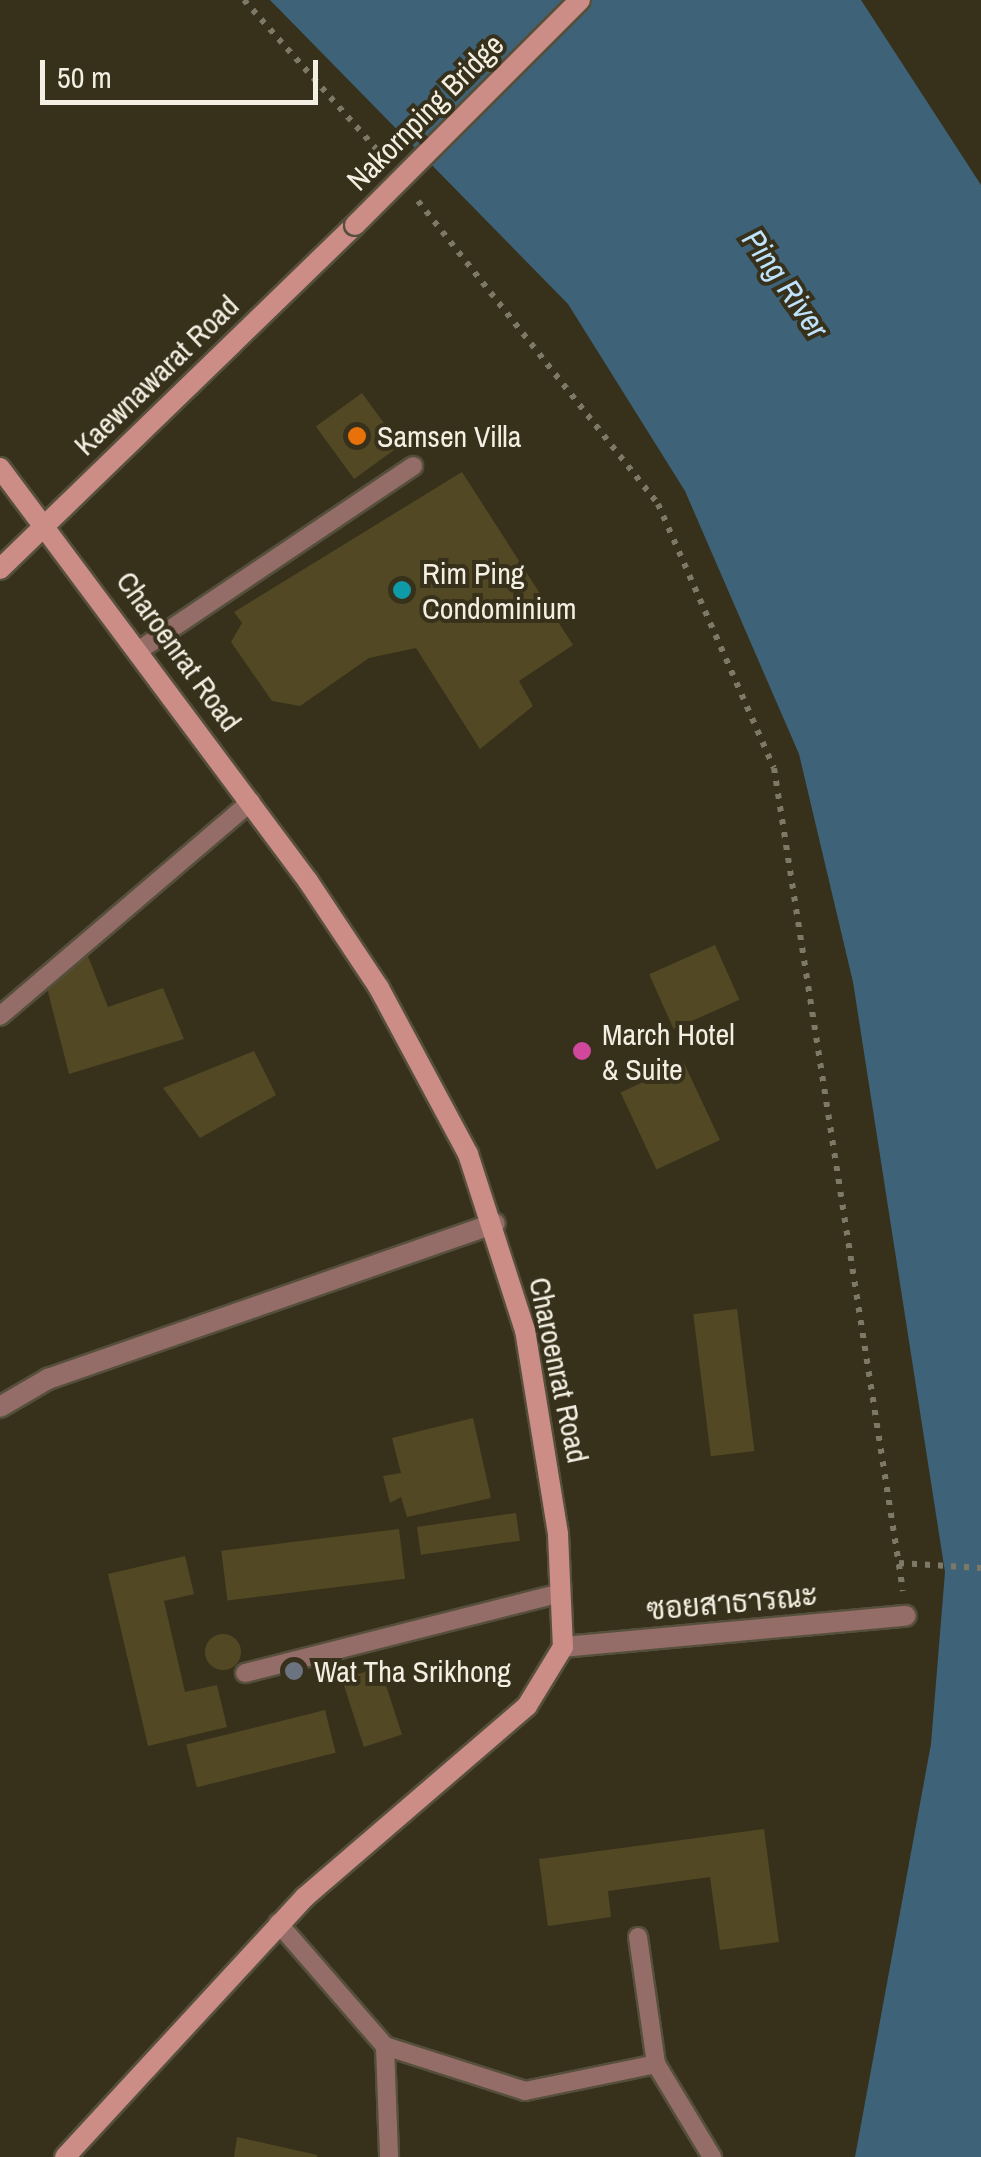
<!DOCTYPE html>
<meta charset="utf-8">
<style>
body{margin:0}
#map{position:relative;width:981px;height:2157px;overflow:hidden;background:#37311c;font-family:"Archivo Narrow",Sarabun,sans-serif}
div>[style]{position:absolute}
.water>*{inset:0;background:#3e6379}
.building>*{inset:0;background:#534824;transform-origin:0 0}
.round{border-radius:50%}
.path>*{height:6px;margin-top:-3px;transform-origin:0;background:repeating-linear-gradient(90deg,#7e7967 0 5px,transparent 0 13px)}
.roads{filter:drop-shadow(2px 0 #554f3c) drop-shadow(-2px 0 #554f3c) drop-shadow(0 2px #554f3c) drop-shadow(0 -2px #554f3c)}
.lane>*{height:18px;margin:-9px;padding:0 9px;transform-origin:9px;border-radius:9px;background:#946d68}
.street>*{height:20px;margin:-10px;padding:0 10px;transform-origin:10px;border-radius:10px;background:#946d68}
.secondary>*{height:20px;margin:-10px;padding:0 10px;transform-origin:10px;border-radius:10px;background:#cc8d86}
.bridges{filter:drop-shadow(2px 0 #554f3c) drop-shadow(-2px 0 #554f3c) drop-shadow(0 2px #554f3c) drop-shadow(0 -2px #554f3c)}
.secondary-bridge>*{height:20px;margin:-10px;padding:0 10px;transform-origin:10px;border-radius:10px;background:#cc8d86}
.dots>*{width:28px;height:28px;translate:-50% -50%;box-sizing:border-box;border:5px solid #37311c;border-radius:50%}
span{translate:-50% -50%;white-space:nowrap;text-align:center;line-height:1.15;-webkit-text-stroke:8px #37311c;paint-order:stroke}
.street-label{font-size:30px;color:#f3efe2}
.poi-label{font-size:30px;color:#f3efe2}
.left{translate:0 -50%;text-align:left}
.water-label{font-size:32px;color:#bee3fb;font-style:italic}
.scale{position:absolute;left:40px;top:60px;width:278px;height:45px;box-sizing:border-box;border:5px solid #f3efe2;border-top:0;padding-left:12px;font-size:30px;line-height:35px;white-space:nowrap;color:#f3efe2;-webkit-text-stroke:8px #37311c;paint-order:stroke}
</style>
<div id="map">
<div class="water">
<div style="clip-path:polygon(270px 0,861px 0,981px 185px,981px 2157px,855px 2157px,931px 1744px,945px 1572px,853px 982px,799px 754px,685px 491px,568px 304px)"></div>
</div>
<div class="building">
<div style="left:362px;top:393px;width:65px;height:57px;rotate:54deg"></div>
<div style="clip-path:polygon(462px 472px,573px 645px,519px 681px,533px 706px,480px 749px,416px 648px,369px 658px,300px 706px,272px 701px,231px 642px,242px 623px,234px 612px)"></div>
<div style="left:715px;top:945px;width:60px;height:72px;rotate:66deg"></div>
<div style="clip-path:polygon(86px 951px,108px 1007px,163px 988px,184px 1039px,69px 1074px,46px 984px)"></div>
<div style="clip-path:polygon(254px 1051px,276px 1095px,200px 1138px,163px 1088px)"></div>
<div style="left:684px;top:1063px;width:85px;height:70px;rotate:65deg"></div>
<div style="left:737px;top:1309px;width:143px;height:44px;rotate:83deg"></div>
<div style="clip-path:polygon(473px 1418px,491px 1498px,407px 1517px,401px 1497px,390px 1503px,383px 1476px,401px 1473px,392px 1438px)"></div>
<div style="left:516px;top:1513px;width:28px;height:100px;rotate:82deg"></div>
<div style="left:399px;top:1529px;width:50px;height:179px;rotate:83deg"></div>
<div style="clip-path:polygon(185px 1556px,194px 1594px,164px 1601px,185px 1692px,217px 1685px,227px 1727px,148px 1746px,108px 1574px)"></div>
<div class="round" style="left:205px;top:1634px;width:36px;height:36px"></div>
<div style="left:380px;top:1667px;width:71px;height:40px;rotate:72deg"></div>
<div style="left:325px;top:1710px;width:44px;height:143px;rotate:76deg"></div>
<div style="clip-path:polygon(764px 1829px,779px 1942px,720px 1950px,710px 1877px,608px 1891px,611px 1917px,548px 1926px,539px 1859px)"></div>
<div style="clip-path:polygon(237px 2137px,317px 2155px,317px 2157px,234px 2157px)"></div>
</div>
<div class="path">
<div style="left:244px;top:0;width:214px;rotate:48.4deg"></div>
<div style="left:418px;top:201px;width:387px;rotate:51.6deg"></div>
<div style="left:658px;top:504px;width:288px;rotate:66.3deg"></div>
<div style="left:774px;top:768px;width:833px;rotate:81.09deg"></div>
<div style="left:899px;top:1563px;width:82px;rotate:3.5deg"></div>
</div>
<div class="roads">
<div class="lane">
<div style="left:141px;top:649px;width:328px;rotate:-33.9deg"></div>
<div style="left:0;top:1016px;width:330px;rotate:-40.5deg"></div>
<div style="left:245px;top:1673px;width:326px;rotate:-14.2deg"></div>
<div style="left:278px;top:1923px;width:163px;rotate:49deg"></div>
<div style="left:385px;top:2046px;width:147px;rotate:17.8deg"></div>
<div style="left:525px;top:2091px;width:134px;rotate:-11.6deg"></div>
<div style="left:638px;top:1937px;width:128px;rotate:81.9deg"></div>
<div style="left:656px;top:2064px;width:109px;rotate:58.9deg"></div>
<div style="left:385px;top:2046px;width:111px;rotate:87.9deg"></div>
</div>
<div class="street">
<div style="left:0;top:1407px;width:56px;rotate:-30.3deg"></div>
<div style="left:48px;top:1379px;width:473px;rotate:-19.2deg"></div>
<div style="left:563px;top:1647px;width:344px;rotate:-5.2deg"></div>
</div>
<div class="secondary">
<div style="left:0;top:468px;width:515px;rotate:53.29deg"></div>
<div style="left:308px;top:881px;width:128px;rotate:56.4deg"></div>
<div style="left:379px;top:988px;width:188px;rotate:61.8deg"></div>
<div style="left:468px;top:1154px;width:185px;rotate:72.1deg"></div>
<div style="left:525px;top:1330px;width:207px;rotate:80.8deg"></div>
<div style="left:558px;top:1534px;width:113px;rotate:87.5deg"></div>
<div style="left:563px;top:1647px;width:69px;rotate:121.4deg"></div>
<div style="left:527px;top:1706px;width:293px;rotate:139.3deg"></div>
<div style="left:305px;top:1897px;width:354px;rotate:132.7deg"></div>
<div style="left:0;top:569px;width:494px;rotate:-44.1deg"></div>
</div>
</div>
<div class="bridges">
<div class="secondary-bridge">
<div style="left:355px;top:225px;width:318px;rotate:-45deg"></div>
</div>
</div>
<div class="dots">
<div style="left:357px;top:436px;background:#e8710a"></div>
<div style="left:402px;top:590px;background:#0f9aa8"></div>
<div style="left:582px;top:1051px;background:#d1479c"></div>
<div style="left:294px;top:1671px;background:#6b7280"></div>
</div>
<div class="street-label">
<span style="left:425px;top:112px;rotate:-45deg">Nakornping Bridge</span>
<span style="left:156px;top:375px;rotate:-44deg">Kaewnawarat Road</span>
<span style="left:179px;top:651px;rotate:54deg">Charoenrat Road</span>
<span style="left:559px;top:1370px;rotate:78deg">Charoenrat Road</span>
<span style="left:732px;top:1602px;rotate:-5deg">ซอยสาธารณะ</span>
</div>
<div class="poi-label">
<span class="left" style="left:377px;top:436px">Samsen Villa</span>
<span class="left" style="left:422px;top:590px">Rim Ping<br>Condominium</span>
<span class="left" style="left:602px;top:1051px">March Hotel<br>&amp; Suite</span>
<span class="left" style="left:314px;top:1671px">Wat Tha Srikhong</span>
</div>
<div class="water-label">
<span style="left:785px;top:284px;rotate:55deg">Ping River</span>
</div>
<div class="scale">50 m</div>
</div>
